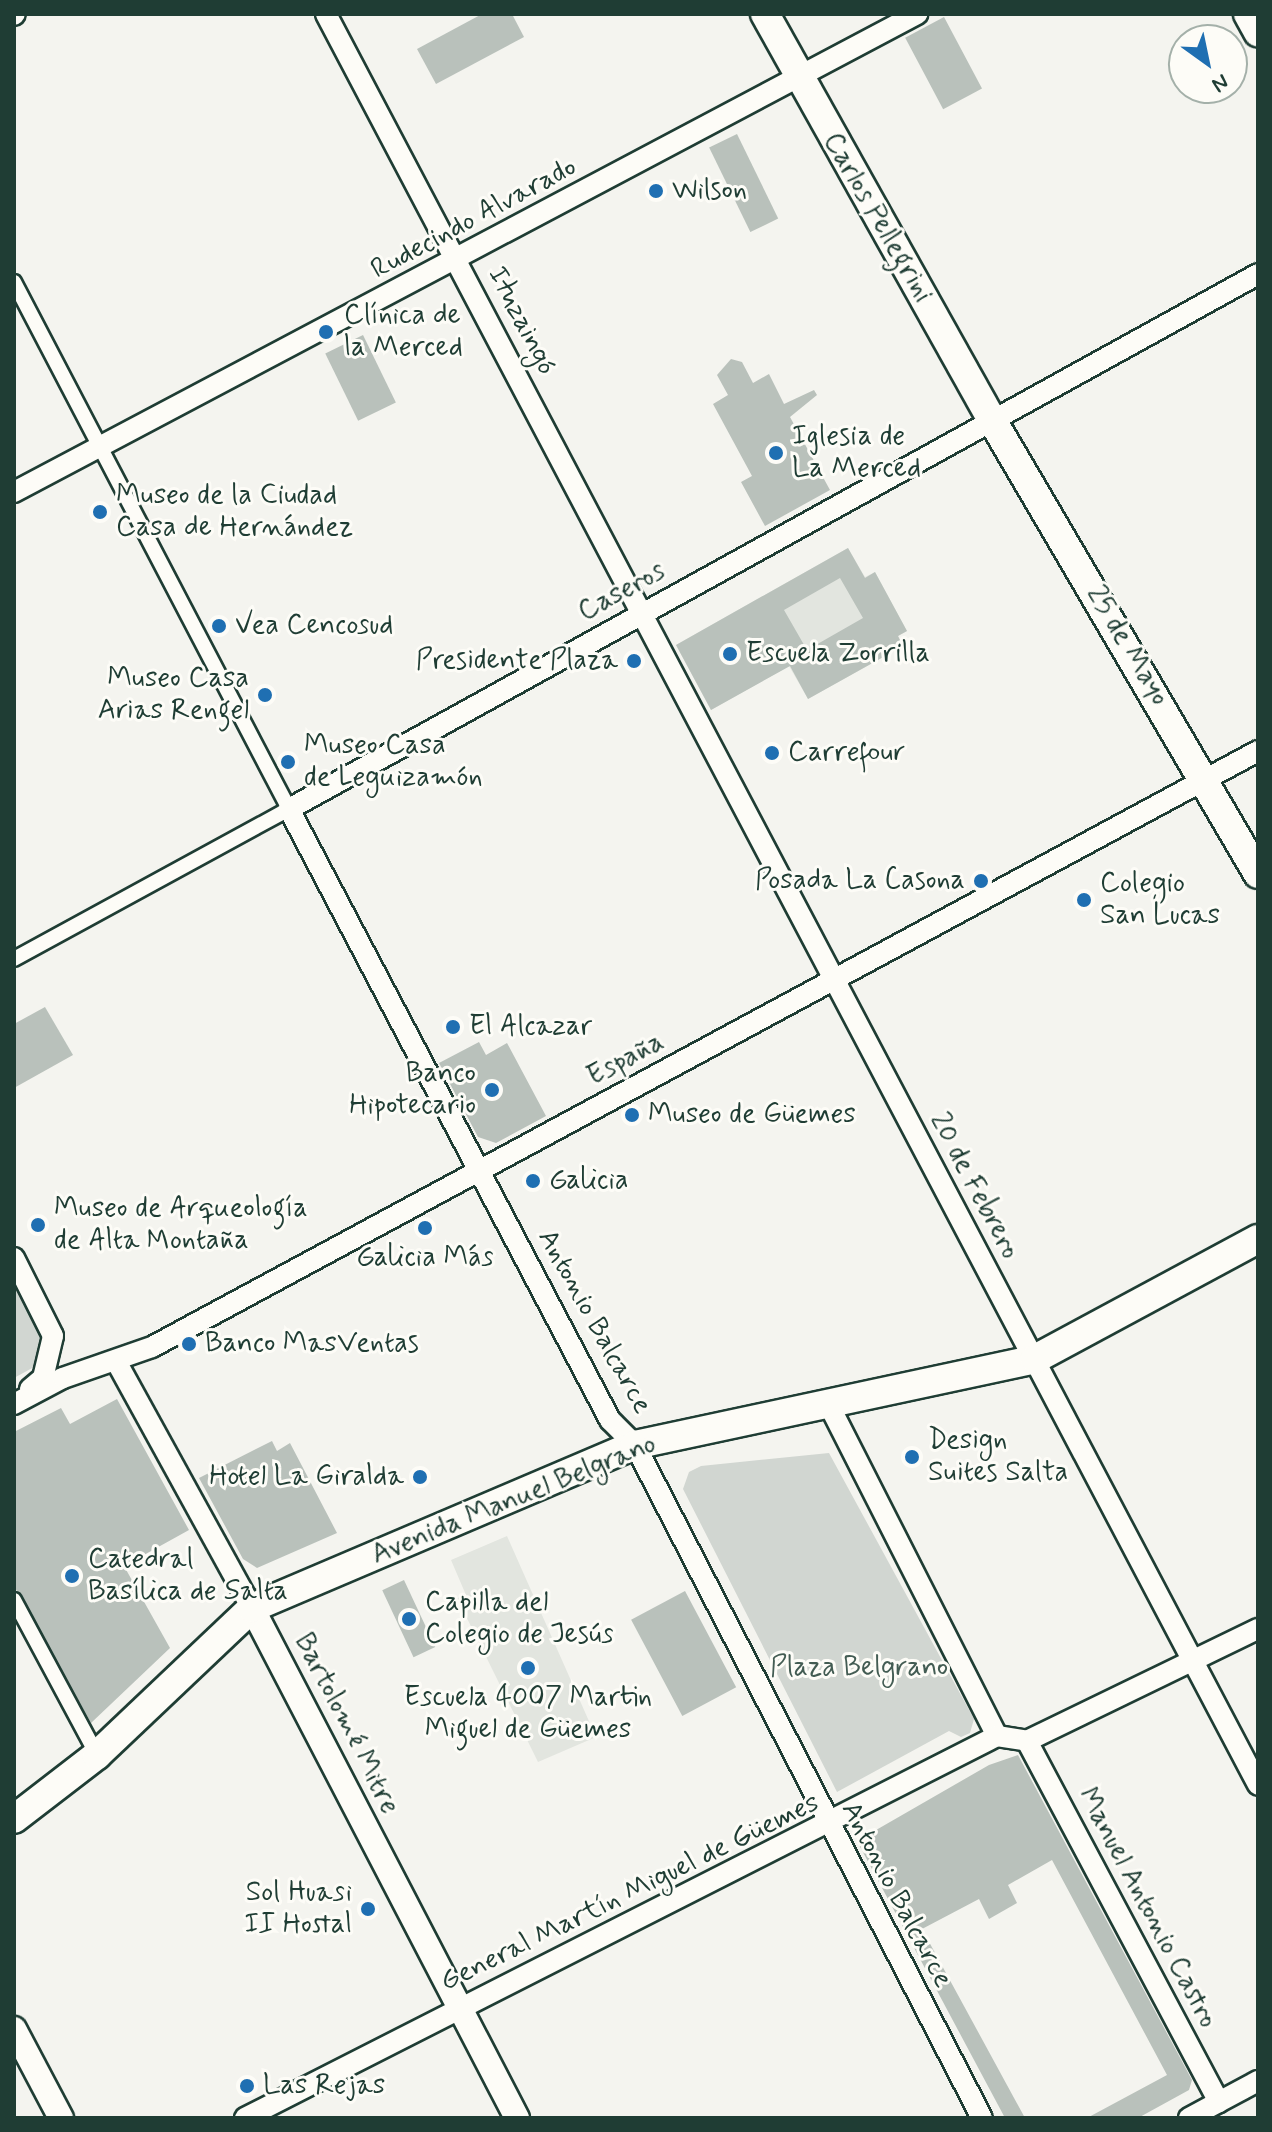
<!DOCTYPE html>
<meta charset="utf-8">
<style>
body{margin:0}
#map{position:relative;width:1272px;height:2132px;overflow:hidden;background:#f4f4ef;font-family:Mynerve,sans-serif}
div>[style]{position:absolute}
.built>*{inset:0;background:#e2e5df}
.green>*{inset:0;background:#d1d6d1}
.building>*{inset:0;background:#b9c1bb;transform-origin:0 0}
.roads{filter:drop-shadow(2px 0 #1f3d34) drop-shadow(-2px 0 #1f3d34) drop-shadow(0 2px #1f3d34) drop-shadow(0 -2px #1f3d34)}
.pedestrian>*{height:14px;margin:-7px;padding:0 7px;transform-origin:7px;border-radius:7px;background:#fdfcf7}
.minor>*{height:20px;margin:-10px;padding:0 10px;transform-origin:10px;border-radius:10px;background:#fdfcf7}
.tertiary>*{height:24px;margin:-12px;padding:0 12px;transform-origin:12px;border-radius:12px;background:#fdfcf7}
.secondary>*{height:28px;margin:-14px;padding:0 14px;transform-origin:14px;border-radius:14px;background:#fdfcf7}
.dots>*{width:22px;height:22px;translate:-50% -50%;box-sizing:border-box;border:4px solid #fdfcf7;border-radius:50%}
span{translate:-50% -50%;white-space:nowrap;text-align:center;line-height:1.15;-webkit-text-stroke:6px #fdfcf7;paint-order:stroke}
.poi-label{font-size:28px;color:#1f3d34}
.left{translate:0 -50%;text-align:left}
.right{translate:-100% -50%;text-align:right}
.street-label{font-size:28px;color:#1f3d34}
.park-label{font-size:28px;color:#435c53}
.frame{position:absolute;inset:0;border:16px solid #1f3d34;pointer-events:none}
.north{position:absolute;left:1168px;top:24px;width:80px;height:80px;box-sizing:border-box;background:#fdfcf7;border:2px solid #a4b0a9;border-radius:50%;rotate:147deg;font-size:22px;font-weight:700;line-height:32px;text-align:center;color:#1f3d34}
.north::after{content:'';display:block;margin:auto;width:28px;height:36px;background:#1f6fb2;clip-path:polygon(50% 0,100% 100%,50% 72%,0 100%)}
</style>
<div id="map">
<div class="built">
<div style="clip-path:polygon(848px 548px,865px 577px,875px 572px,907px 631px,898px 636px,903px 646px,808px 699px,789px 666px,711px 710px,676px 645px)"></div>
<div style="clip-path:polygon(507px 1536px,596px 1737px,538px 1762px,457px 1598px,466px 1595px,451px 1560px)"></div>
</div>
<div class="green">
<div style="clip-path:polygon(14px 1279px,43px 1333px,45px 1361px,14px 1378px)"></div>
<div style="clip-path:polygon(829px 1453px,974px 1719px,970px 1733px,961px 1737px,949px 1731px,837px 1792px,683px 1489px,689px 1472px,701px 1466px)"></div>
</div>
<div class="building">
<div style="clip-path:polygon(482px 14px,512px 14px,524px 37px,436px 84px,417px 49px)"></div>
<div style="left:944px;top:17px;width:81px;height:44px;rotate:62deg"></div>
<div style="left:737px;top:134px;width:94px;height:31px;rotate:64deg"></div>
<div style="left:363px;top:335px;width:75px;height:42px;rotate:64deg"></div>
<div style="clip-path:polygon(731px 359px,742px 362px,753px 383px,769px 374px,784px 404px,814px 390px,817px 395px,790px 417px,830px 490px,765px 526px,741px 482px,752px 476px,713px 404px,728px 395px,717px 375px)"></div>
<div style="clip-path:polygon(evenodd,848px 548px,865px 578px,875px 572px,907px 631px,898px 636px,903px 646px,808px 699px,790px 666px,711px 710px,676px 645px,848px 548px,840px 578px,863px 618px,807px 650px,784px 610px,840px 578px)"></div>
<div style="clip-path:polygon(45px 1007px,73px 1055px,14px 1088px,14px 1024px)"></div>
<div style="clip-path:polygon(479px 1042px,486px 1055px,507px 1043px,546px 1116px,496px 1143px,478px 1137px,439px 1063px)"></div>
<div style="clip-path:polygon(117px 1399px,189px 1530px,124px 1566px,170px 1648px,91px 1723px,14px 1586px,14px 1432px,61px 1408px,70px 1424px)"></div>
<div style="clip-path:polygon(272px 1441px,277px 1451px,290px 1443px,337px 1533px,257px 1568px,243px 1559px,199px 1478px)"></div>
<div style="left:404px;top:1580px;width:74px;height:24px;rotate:65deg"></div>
<div style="left:685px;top:1591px;width:109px;height:61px;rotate:62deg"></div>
<div style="clip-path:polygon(1018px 1755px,1192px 2080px,1189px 2090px,1138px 2118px,1087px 2118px,1167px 2075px,1052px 1860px,1008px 1885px,1017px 1903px,989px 1919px,979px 1899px,922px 1929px,1025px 2118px,1005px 2118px,857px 1841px,989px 1765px)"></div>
</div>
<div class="roads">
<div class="pedestrian">
<div style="left:14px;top:282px;width:594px;rotate:62.44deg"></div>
<div style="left:289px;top:809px;width:313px;rotate:151.4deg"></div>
<div style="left:14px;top:1600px;width:176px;rotate:61.8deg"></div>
</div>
<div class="minor">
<div style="left:326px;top:14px;width:2001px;rotate:62.24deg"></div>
<div style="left:14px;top:15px;width:1px;rotate:-45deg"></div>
<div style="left:14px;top:492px;width:1022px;rotate:-27.89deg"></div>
<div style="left:14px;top:1258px;width:87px;rotate:63.4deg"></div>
<div style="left:53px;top:1336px;width:43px;rotate:103.4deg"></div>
<div style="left:43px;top:1378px;width:17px;rotate:140deg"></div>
<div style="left:116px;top:1361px;width:282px;rotate:61.2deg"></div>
<div style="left:14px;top:1404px;width:55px;rotate:-28deg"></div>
<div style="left:63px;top:1378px;width:94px;rotate:-19.2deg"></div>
<div style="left:152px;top:1347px;width:1256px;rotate:-28.32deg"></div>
<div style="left:830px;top:1407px;width:369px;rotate:63.1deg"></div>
<div style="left:1027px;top:1741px;width:409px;rotate:62deg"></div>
<div style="left:245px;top:2118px;width:843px;rotate:-26.93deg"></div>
<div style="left:997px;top:1736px;width:30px;rotate:9deg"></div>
<div style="left:1027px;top:1741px;width:257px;rotate:-25.9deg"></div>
<div style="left:982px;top:2118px;width:757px;rotate:-117.28deg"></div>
<div style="left:635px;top:1445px;width:35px;rotate:-135deg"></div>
<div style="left:610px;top:1420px;width:690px;rotate:-117.72deg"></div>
<div style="left:289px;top:809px;width:1107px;rotate:-28.9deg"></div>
<div style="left:1189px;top:2118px;width:78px;rotate:-28.2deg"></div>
</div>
<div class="tertiary">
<div style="left:252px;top:1608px;width:575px;rotate:62.54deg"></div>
<div style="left:14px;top:2029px;width:101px;rotate:62.2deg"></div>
</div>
<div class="secondary">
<div style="left:765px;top:14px;width:465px;rotate:60.8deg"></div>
<div style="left:992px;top:420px;width:526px;rotate:59.63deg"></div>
<div style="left:1248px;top:14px;width:21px;rotate:61deg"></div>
<div style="left:14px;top:1819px;width:105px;rotate:-37.6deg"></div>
<div style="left:97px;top:1755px;width:214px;rotate:-43.5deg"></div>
<div style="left:252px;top:1608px;width:416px;rotate:-23.1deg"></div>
<div style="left:635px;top:1445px;width:409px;rotate:-12.1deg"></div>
<div style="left:1035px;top:1359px;width:253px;rotate:-28.3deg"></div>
</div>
</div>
<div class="dots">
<div style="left:656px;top:191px;background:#1f6fb2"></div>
<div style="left:326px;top:332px;background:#1f6fb2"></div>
<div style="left:776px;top:453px;background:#1f6fb2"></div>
<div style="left:100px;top:512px;background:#1f6fb2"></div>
<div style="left:219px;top:626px;background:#1f6fb2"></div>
<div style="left:730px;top:654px;background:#1f6fb2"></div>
<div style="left:634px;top:661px;background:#1f6fb2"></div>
<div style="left:265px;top:695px;background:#1f6fb2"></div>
<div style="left:772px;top:753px;background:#1f6fb2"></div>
<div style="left:288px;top:762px;background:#1f6fb2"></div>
<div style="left:981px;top:881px;background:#1f6fb2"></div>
<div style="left:1084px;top:900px;background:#1f6fb2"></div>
<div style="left:453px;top:1027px;background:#1f6fb2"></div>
<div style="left:492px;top:1090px;background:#1f6fb2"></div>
<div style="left:632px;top:1115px;background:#1f6fb2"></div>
<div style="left:533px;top:1181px;background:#1f6fb2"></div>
<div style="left:38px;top:1225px;background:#1f6fb2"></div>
<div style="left:425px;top:1228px;background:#1f6fb2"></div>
<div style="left:189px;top:1344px;background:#1f6fb2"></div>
<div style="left:912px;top:1457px;background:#1f6fb2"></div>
<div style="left:420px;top:1477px;background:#1f6fb2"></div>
<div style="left:72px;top:1576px;background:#1f6fb2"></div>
<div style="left:409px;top:1619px;background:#1f6fb2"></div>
<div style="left:528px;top:1668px;background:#1f6fb2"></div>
<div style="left:368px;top:1909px;background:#1f6fb2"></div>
<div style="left:247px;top:2086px;background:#1f6fb2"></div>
</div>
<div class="poi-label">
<span class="left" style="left:672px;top:191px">Wilson</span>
<span class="left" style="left:344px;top:332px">Clínica de<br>la Merced</span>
<span class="left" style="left:792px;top:453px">Iglesia de<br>La Merced</span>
<span class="left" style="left:116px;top:512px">Museo de la Ciudad<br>Casa de Hernández</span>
<span class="left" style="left:235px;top:626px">Vea Cencosud</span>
<span class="left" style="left:746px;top:654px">Escuela Zorrilla</span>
<span class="right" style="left:618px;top:661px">Presidente Plaza</span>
<span class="right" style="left:249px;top:695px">Museo Casa<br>Arias Rengel</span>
<span class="left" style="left:304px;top:762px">Museo Casa<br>de Leguizamón</span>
<span class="left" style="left:788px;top:753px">Carrefour</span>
<span class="right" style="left:965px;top:881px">Posada La Casona</span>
<span class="left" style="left:1100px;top:900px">Colegio<br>San Lucas</span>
<span class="left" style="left:469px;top:1027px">El Alcazar</span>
<span class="right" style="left:476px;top:1090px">Banco<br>Hipotecario</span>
<span class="left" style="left:648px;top:1115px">Museo de Güemes</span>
<span class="left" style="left:549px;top:1181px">Galicia</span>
<span class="left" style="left:54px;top:1225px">Museo de Arqueología<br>de Alta Montaña</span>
<span style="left:425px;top:1258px">Galicia Más</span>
<span class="left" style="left:205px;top:1344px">Banco MasVentas</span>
<span class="left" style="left:928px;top:1457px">Design<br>Suites Salta</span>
<span class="right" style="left:404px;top:1477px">Hotel La Giralda</span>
<span class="left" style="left:88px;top:1576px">Catedral<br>Basílica de Salta</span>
<span class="left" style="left:425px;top:1619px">Capilla del<br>Colegio de Jesús</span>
<span style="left:528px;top:1714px">Escuela 4007 Martin<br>Miguel de Güemes</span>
<span class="right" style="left:352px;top:1909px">Sol Huasi<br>II Hostal</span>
<span class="left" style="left:263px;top:2086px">Las Rejas</span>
</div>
<div class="street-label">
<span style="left:877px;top:218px;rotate:60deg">Carlos Pellegrini</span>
<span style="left:474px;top:219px;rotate:-28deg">Rudecindo Alvarado</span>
<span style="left:521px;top:321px;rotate:63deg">Ituzaingó</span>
<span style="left:622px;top:592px;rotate:-29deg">Caseros</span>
<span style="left:1127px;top:646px;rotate:59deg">25 de Mayo</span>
<span style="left:626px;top:1060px;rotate:-28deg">España</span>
<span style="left:974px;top:1186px;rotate:62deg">20 de Febrero</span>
<span style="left:594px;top:1322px;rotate:61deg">Antonio Balcarce</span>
<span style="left:514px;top:1500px;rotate:-22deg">Avenida Manuel Belgrano</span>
<span style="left:346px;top:1724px;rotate:63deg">Bartolomé Mitre</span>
<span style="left:630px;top:1893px;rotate:-26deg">General Martín Miguel de Güemes</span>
<span style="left:896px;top:1895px;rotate:62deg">Antonio Balcarce</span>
<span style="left:1147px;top:1908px;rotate:62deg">Manuel Antonio Castro</span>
</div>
<div class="park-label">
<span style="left:859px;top:1668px">Plaza Belgrano</span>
</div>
<div class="frame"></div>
<div class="north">N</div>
</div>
